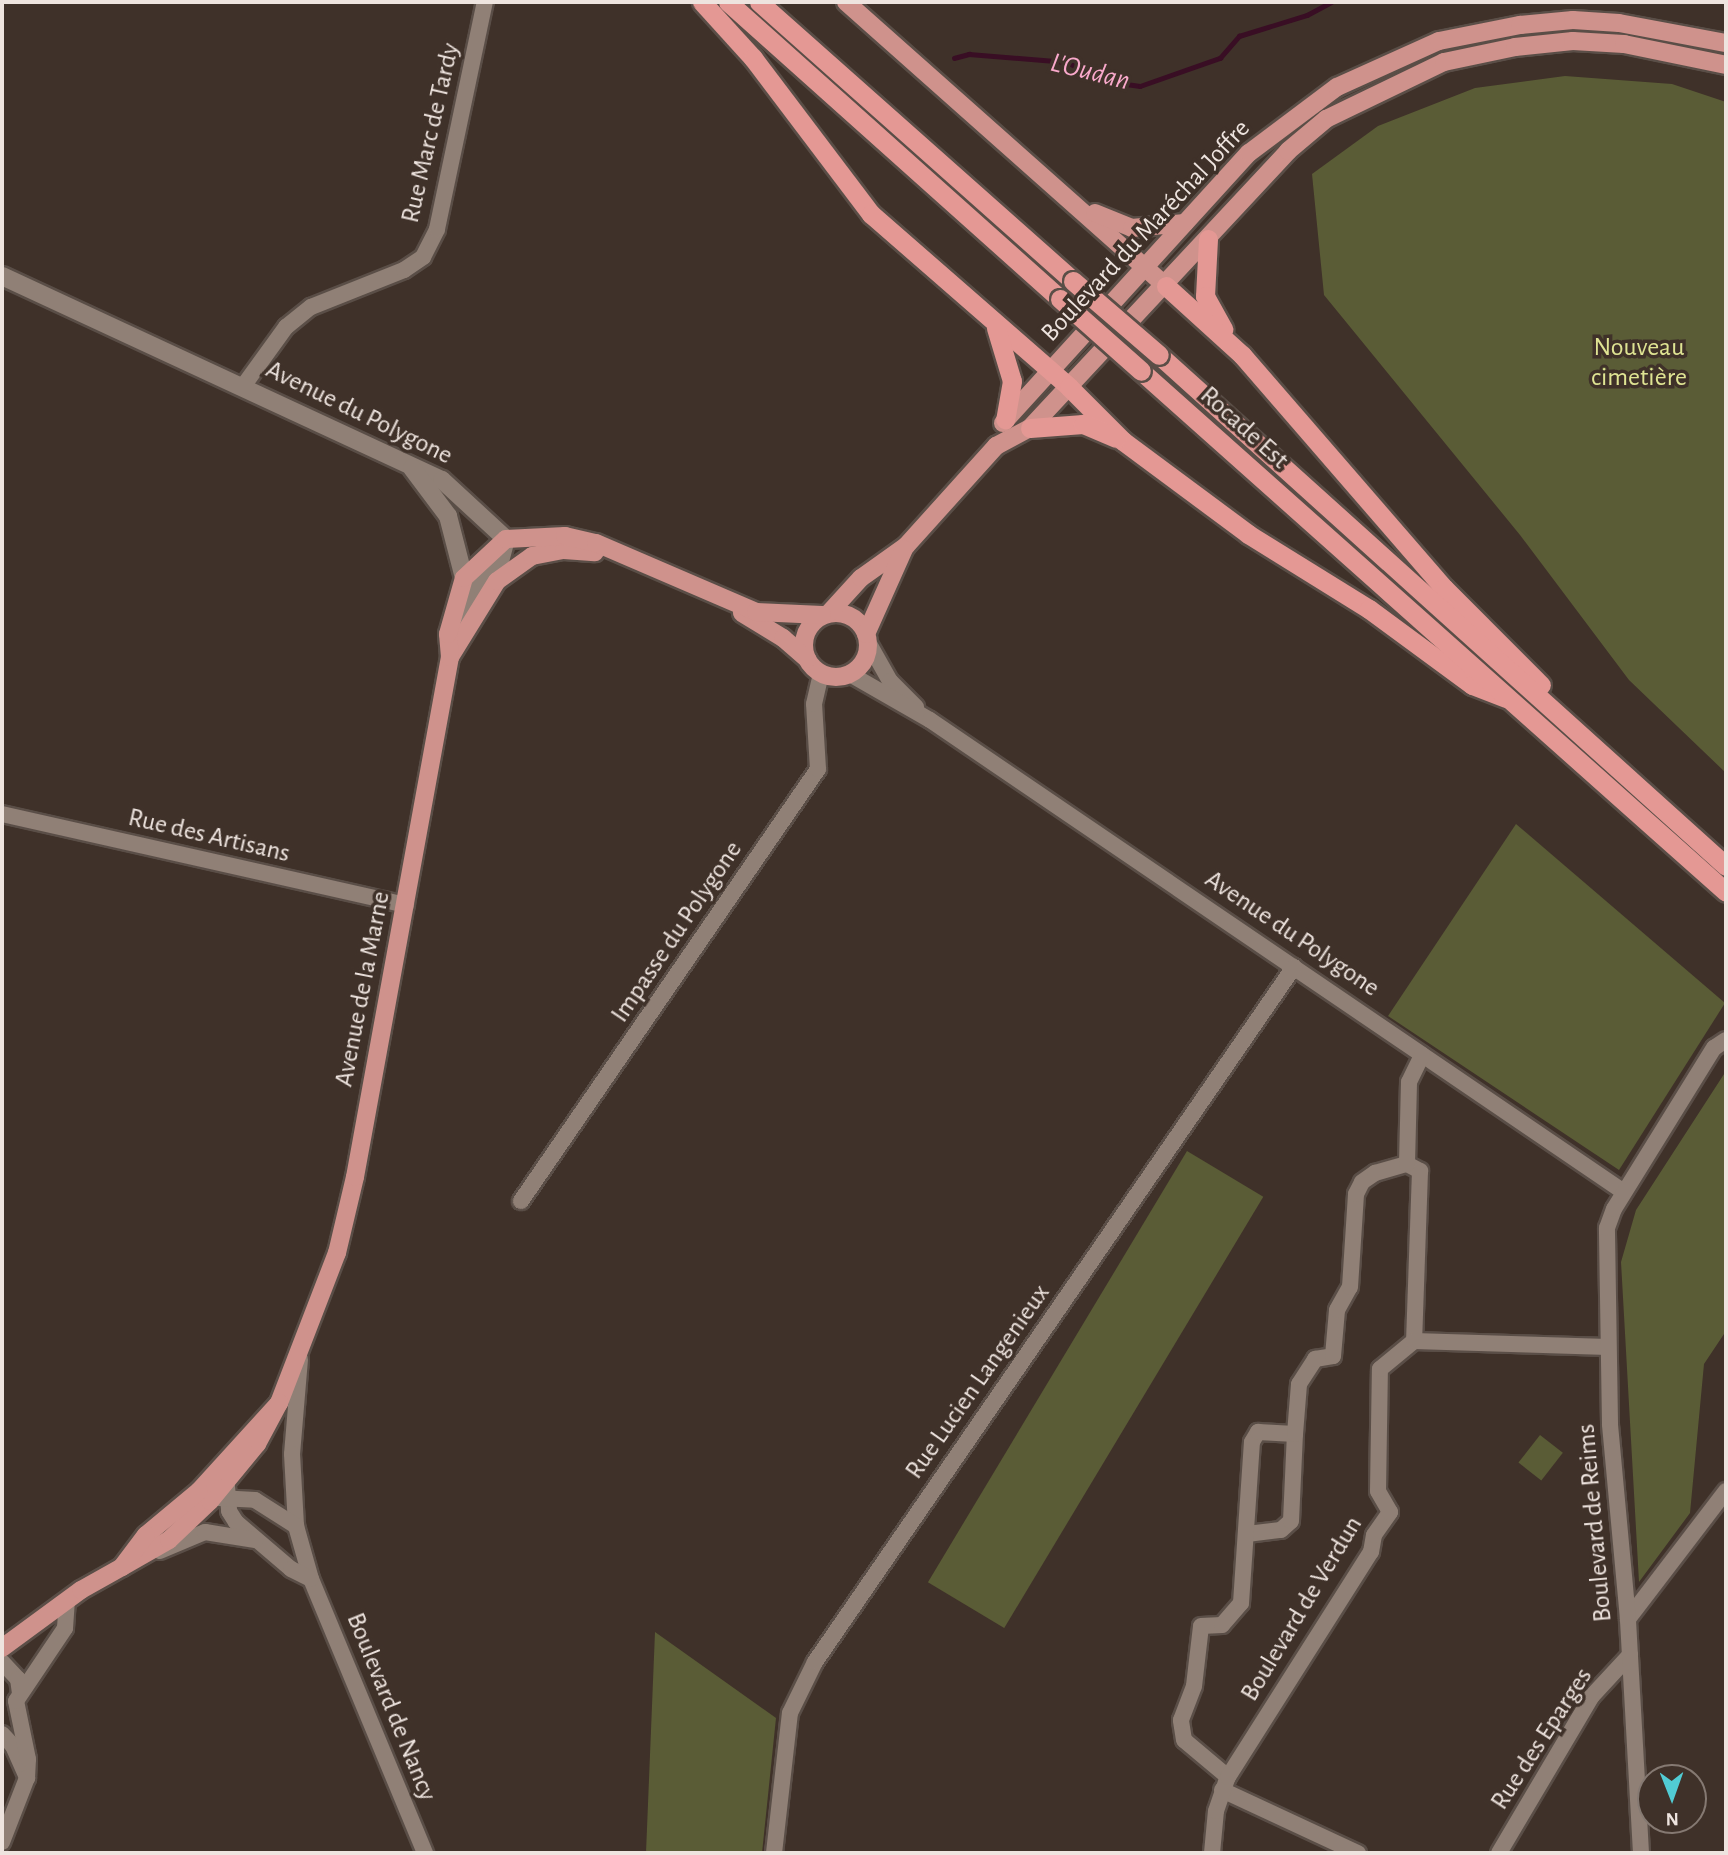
<!DOCTYPE html>
<meta charset="utf-8">
<style>
body{margin:0}
#map{position:relative;width:1728px;height:1855px;overflow:hidden;background:#3f3129;font-family:"Alegreya Sans",sans-serif}
div>[style]{position:absolute}
.green>*{inset:0;background:#5a5c36;transform-origin:0 0}
.stream>*{height:4.5px;margin:-2.25px;padding:0 2.25px;transform-origin:2.25px;border-radius:2.25px;background:#390e24}
.roads{filter:drop-shadow(2px 0 #5a4e47) drop-shadow(-2px 0 #5a4e47) drop-shadow(0 2px #5a4e47) drop-shadow(0 -2px #5a4e47)}
.minor>*{height:16px;margin:-8px;padding:0 8px;transform-origin:8px;border-radius:8px;background:#908076}
.tertiary>*{height:18px;margin:-9px;padding:0 9px;transform-origin:9px;border-radius:9px;background:#908076}
.primary>*{height:18px;margin:-9px;padding:0 9px;transform-origin:9px;border-radius:9px;background:#cf928c}
.primary>.ring{margin:-9px;padding:0;box-sizing:content-box;background:none;border:18px solid #cf928c;border-radius:50%}
.trunk>*{height:19px;margin:-9.5px;padding:0 9.5px;transform-origin:9.5px;border-radius:9.5px;background:#e49894}
.bridges{filter:drop-shadow(2px 0 #5a4e47) drop-shadow(-2px 0 #5a4e47) drop-shadow(0 2px #5a4e47) drop-shadow(0 -2px #5a4e47)}
.trunk-bridge>*{height:19px;margin:-9.5px;padding:0 9.5px;transform-origin:9.5px;border-radius:9.5px;background:#e49894}
span{translate:-50% -50%;white-space:nowrap;text-align:center;line-height:1.15;-webkit-text-stroke:7px #3f3129;paint-order:stroke}
.street-label{font-size:26px;color:#eee4df}
.park-label{font-size:26px;color:#dfe493}
.water-label{font-size:28px;color:#f9a9cb;font-style:italic}
.frame{position:absolute;inset:0;border:4px solid #eee4df;pointer-events:none}
.north{position:absolute;left:1637px;top:1764px;width:70px;height:70px;box-sizing:border-box;background:#3f3129;border:2px solid #857972;border-radius:50%;rotate:179deg;font-size:19px;font-weight:700;line-height:28px;text-align:center;color:#eee4df}
.north::after{content:'';display:block;margin:auto;width:24px;height:32px;background:#51ccd4;clip-path:polygon(50% 0,100% 100%,50% 72%,0 100%)}
</style>
<div id="map">
<div class="green">
<div style="clip-path:polygon(1565px 76px,1672px 84px,1726px 102px,1726px 773px,1629px 680px,1520px 535px,1324px 295px,1312px 174px,1378px 126px,1475px 88px)"></div>
<div style="clip-path:polygon(1516px 824px,1725px 1003px,1619px 1170px,1388px 1016px)"></div>
<div style="clip-path:polygon(1726px 1071px,1726px 1331px,1704px 1364px,1690px 1513px,1639px 1582px,1621px 1262px,1636px 1210px)"></div>
<div style="left:1187px;top:1151px;width:89px;height:503px;rotate:31deg"></div>
<div style="left:1540px;top:1435px;width:29px;height:35px;rotate:38deg"></div>
<div style="clip-path:polygon(655px 1632px,776px 1718px,762px 1853px,646px 1853px)"></div>
</div>
<div class="stream">
<div style="left:954px;top:58px;width:16px;rotate:-15deg"></div>
<div style="left:969px;top:54px;width:98px;rotate:4.7deg"></div>
<div style="left:1067px;top:62px;width:42px;rotate:26.6deg"></div>
<div style="left:1105px;top:81px;width:35px;rotate:8deg"></div>
<div style="left:1140px;top:86px;width:85px;rotate:-19.3deg"></div>
<div style="left:1220px;top:58px;width:29px;rotate:-49deg"></div>
<div style="left:1239px;top:36px;width:71px;rotate:-17.2deg"></div>
<div style="left:1307px;top:15px;width:27px;rotate:-28deg"></div>
</div>
<div class="roads">
<div class="minor">
<div style="left:244px;top:385px;width:72px;rotate:-54.1deg"></div>
<div style="left:286px;top:327px;width:32px;rotate:-39deg"></div>
<div style="left:311px;top:307px;width:100px;rotate:-21.7deg"></div>
<div style="left:404px;top:270px;width:23px;rotate:-34deg"></div>
<div style="left:423px;top:257px;width:31px;rotate:-63deg"></div>
<div style="left:437px;top:229px;width:232px;rotate:-78.1deg"></div>
<div style="left:868px;top:642px;width:45px;rotate:60.6deg"></div>
<div style="left:890px;top:681px;width:37px;rotate:45deg"></div>
<div style="left:850px;top:674px;width:92px;rotate:29.9deg"></div>
<div style="left:930px;top:720px;width:839px;rotate:34.22deg"></div>
<div style="left:2px;top:814px;width:414px;rotate:12.7deg"></div>
<div style="left:1407px;top:1164px;width:15px;rotate:28deg"></div>
<div style="left:1420px;top:1171px;width:170px;rotate:92deg"></div>
<div style="left:521px;top:1201px;width:524px;rotate:-55.49deg"></div>
<div style="left:818px;top:769px;width:65px;rotate:-93.5deg"></div>
<div style="left:814px;top:704px;width:31px;rotate:-77deg"></div>
<div style="left:300px;top:1359px;width:95px;rotate:94.8deg"></div>
<div style="left:292px;top:1454px;width:72px;rotate:86.8deg"></div>
<div style="left:296px;top:1526px;width:55px;rotate:74.2deg"></div>
<div style="left:311px;top:1579px;width:297px;rotate:67.4deg"></div>
<div style="left:226px;top:1475px;width:36px;rotate:85deg"></div>
<div style="left:229px;top:1511px;width:13px;rotate:58deg"></div>
<div style="left:236px;top:1522px;width:72px;rotate:40.5deg"></div>
<div style="left:291px;top:1569px;width:22px;rotate:27deg"></div>
<div style="left:219px;top:1498px;width:36px;rotate:3deg"></div>
<div style="left:255px;top:1500px;width:49px;rotate:32.4deg"></div>
<div style="left:1247px;top:1534px;width:34px;rotate:-7deg"></div>
<div style="left:1281px;top:1530px;width:13px;rotate:-42deg"></div>
<div style="left:1291px;top:1521px;width:87px;rotate:-87.4deg"></div>
<div style="left:160px;top:1551px;width:49px;rotate:-22.9deg"></div>
<div style="left:205px;top:1532px;width:51px;rotate:9.1deg"></div>
<div style="left:1628px;top:1619px;width:161px;rotate:-52.6deg"></div>
<div style="left:2px;top:1662px;width:23px;rotate:47deg"></div>
<div style="left:18px;top:1679px;width:14px;rotate:82deg"></div>
<div style="left:2px;top:1734px;width:16px;rotate:47deg"></div>
<div style="left:13px;top:1746px;width:35px;rotate:66deg"></div>
<div style="left:27px;top:1778px;width:19px;rotate:-87deg"></div>
<div style="left:28px;top:1759px;width:59px;rotate:-101.7deg"></div>
<div style="left:16px;top:1701px;width:88px;rotate:-56.1deg"></div>
<div style="left:65px;top:1628px;width:28px;rotate:-86deg"></div>
<div style="left:1228px;top:1777px;width:57px;rotate:-139.9deg"></div>
<div style="left:1184px;top:1740px;width:20px;rotate:-99deg"></div>
<div style="left:1181px;top:1720px;width:36px;rotate:-69deg"></div>
<div style="left:1194px;top:1686px;width:60px;rotate:-83.3deg"></div>
<div style="left:1201px;top:1626px;width:21px;rotate:-3deg"></div>
<div style="left:1222px;top:1625px;width:29px;rotate:-49deg"></div>
<div style="left:1241px;top:1603px;width:161px;rotate:-86.1deg"></div>
<div style="left:1252px;top:1442px;width:12px;rotate:-59deg"></div>
<div style="left:1258px;top:1432px;width:37px;rotate:3deg"></div>
<div style="left:1295px;top:1434px;width:50px;rotate:-85.4deg"></div>
<div style="left:1299px;top:1384px;width:30px;rotate:-57deg"></div>
<div style="left:1315px;top:1359px;width:18px;rotate:-9deg"></div>
<div style="left:1333px;top:1356px;width:46px;rotate:-85deg"></div>
<div style="left:1337px;top:1310px;width:26px;rotate:-61deg"></div>
<div style="left:1350px;top:1287px;width:93px;rotate:-86.3deg"></div>
<div style="left:1356px;top:1194px;width:13px;rotate:-63deg"></div>
<div style="left:1362px;top:1182px;width:16px;rotate:-35deg"></div>
<div style="left:1375px;top:1173px;width:33px;rotate:-16deg"></div>
<div style="left:1407px;top:1164px;width:82px;rotate:-88.6deg"></div>
<div style="left:1409px;top:1082px;width:30px;rotate:-64deg"></div>
<div style="left:1222px;top:1790px;width:150px;rotate:24.9deg"></div>
<div style="left:2px;top:1842px;width:69px;rotate:-68.7deg"></div>
<div style="left:774px;top:1853px;width:141px;rotate:-83.5deg"></div>
<div style="left:790px;top:1713px;width:57px;rotate:-63.9deg"></div>
<div style="left:815px;top:1662px;width:844px;rotate:-55.43deg"></div>
<div style="left:1212px;top:1853px;width:42px;rotate:-84.6deg"></div>
<div style="left:1216px;top:1811px;width:36px;rotate:-71deg"></div>
<div style="left:1228px;top:1777px;width:267px;rotate:-57.6deg"></div>
<div style="left:1371px;top:1552px;width:17px;rotate:-80deg"></div>
<div style="left:1374px;top:1535px;width:28px;rotate:-55deg"></div>
<div style="left:1390px;top:1512px;width:24px;rotate:-120deg"></div>
<div style="left:1378px;top:1491px;width:122px;rotate:-89.1deg"></div>
<div style="left:1380px;top:1369px;width:44px;rotate:-39.5deg"></div>
<div style="left:1414px;top:1341px;width:194px;rotate:1.8deg"></div>
<div style="left:1499px;top:1853px;width:182px;rotate:-59.4deg"></div>
<div style="left:1592px;top:1696px;width:56px;rotate:-47.2deg"></div>
<div style="left:1641px;top:1853px;width:234px;rotate:-93.2deg"></div>
<div style="left:1628px;top:1619px;width:196px;rotate:-95.3deg"></div>
<div style="left:1610px;top:1424px;width:196px;rotate:-90.9deg"></div>
<div style="left:1607px;top:1228px;width:20px;rotate:-70deg"></div>
<div style="left:1614px;top:1209px;width:190px;rotate:-58.2deg"></div>
<div style="left:1714px;top:1048px;width:14px;rotate:-34deg"></div>
</div>
<div class="tertiary">
<div style="left:2px;top:276px;width:485px;rotate:24.9deg"></div>
<div style="left:442px;top:480px;width:87px;rotate:42.7deg"></div>
<div style="left:506px;top:539px;width:23px;rotate:105deg"></div>
<div style="left:500px;top:561px;width:50px;rotate:128.5deg"></div>
<div style="left:469px;top:600px;width:45px;rotate:108deg"></div>
<div style="left:412px;top:468px;width:60px;rotate:53.1deg"></div>
<div style="left:448px;top:516px;width:64px;rotate:75.5deg"></div>
</div>
<div class="primary">
<div style="left:846px;top:2px;width:428px;rotate:41.6deg"></div>
<div style="left:1095px;top:213px;width:40px;rotate:22deg"></div>
<div style="left:1132px;top:228px;width:53px;rotate:-5.4deg"></div>
<div style="left:1003px;top:423px;width:365px;rotate:-47.7deg"></div>
<div style="left:1249px;top:153px;width:110px;rotate:-36.9deg"></div>
<div style="left:1337px;top:87px;width:112px;rotate:-24.3deg"></div>
<div style="left:1439px;top:41px;width:83px;rotate:-11.2deg"></div>
<div style="left:1520px;top:25px;width:53px;rotate:-5.4deg"></div>
<div style="left:1573px;top:20px;width:46px;rotate:3.7deg"></div>
<div style="left:1619px;top:23px;width:109px;rotate:10.6deg"></div>
<div class="ring" style="left:804px;top:613px;width:46px;height:46px"></div>
<div style="left:742px;top:613px;width:48px;rotate:31.4deg"></div>
<div style="left:783px;top:638px;width:32px;rotate:41deg"></div>
<div style="left:829px;top:613px;width:47px;rotate:-47.6deg"></div>
<div style="left:861px;top:578px;width:55px;rotate:-35.4deg"></div>
<div style="left:906px;top:546px;width:135px;rotate:-48deg"></div>
<div style="left:996px;top:446px;width:38px;rotate:-28deg"></div>
<div style="left:1030px;top:428px;width:379px;rotate:-47deg"></div>
<div style="left:1288px;top:151px;width:50px;rotate:-40.1deg"></div>
<div style="left:1326px;top:119px;width:131px;rotate:-25.8deg"></div>
<div style="left:1444px;top:62px;width:73px;rotate:-11.9deg"></div>
<div style="left:1515px;top:47px;width:58px;rotate:-5.9deg"></div>
<div style="left:1573px;top:41px;width:51px;rotate:3.4deg"></div>
<div style="left:1624px;top:44px;width:104px;rotate:11.6deg"></div>
<div style="left:866px;top:634px;width:93px;rotate:-65.9deg"></div>
<div style="left:450px;top:657px;width:89px;rotate:-58.3deg"></div>
<div style="left:497px;top:581px;width:43px;rotate:-35.5deg"></div>
<div style="left:532px;top:556px;width:33px;rotate:-11deg"></div>
<div style="left:564px;top:550px;width:31px;rotate:4deg"></div>
<div style="left:279px;top:1403px;width:161px;rotate:-68.9deg"></div>
<div style="left:337px;top:1253px;width:78px;rotate:-76.7deg"></div>
<div style="left:355px;top:1177px;width:529px;rotate:-79.65deg"></div>
<div style="left:450px;top:657px;width:23px;rotate:-95deg"></div>
<div style="left:448px;top:634px;width:58px;rotate:-74.1deg"></div>
<div style="left:464px;top:578px;width:57px;rotate:-42.9deg"></div>
<div style="left:506px;top:539px;width:59px;rotate:-2.9deg"></div>
<div style="left:565px;top:536px;width:32px;rotate:13deg"></div>
<div style="left:596px;top:543px;width:174px;rotate:23.3deg"></div>
<div style="left:756px;top:612px;width:66px;rotate:2.6deg"></div>
<div style="left:2px;top:1648px;width:98px;rotate:-36.3deg"></div>
<div style="left:81px;top:1590px;width:47px;rotate:-29.3deg"></div>
<div style="left:122px;top:1567px;width:54px;rotate:-29.9deg"></div>
<div style="left:169px;top:1540px;width:57px;rotate:-43.6deg"></div>
<div style="left:210px;top:1501px;width:74px;rotate:-50.5deg"></div>
<div style="left:257px;top:1444px;width:47px;rotate:-61.8deg"></div>
<div style="left:279px;top:1403px;width:119px;rotate:132.3deg"></div>
<div style="left:199px;top:1491px;width:69px;rotate:140.3deg"></div>
<div style="left:146px;top:1535px;width:40px;rotate:127deg"></div>
</div>
<div class="trunk">
<div style="left:702px;top:2px;width:76px;rotate:47.7deg"></div>
<div style="left:753px;top:58px;width:196px;rotate:52.9deg"></div>
<div style="left:871px;top:214px;width:263px;rotate:41.1deg"></div>
<div style="left:1069px;top:387px;width:76px;rotate:45deg"></div>
<div style="left:1123px;top:441px;width:156px;rotate:36.6deg"></div>
<div style="left:1248px;top:534px;width:142px;rotate:31.8deg"></div>
<div style="left:1369px;top:609px;width:128px;rotate:36.4deg"></div>
<div style="left:1472px;top:685px;width:36px;rotate:21deg"></div>
<div style="left:728px;top:2px;width:445px;rotate:41.8deg"></div>
<div style="left:759px;top:2px;width:420px;rotate:41.6deg"></div>
<div style="left:1208px;top:239px;width:57px;rotate:93deg"></div>
<div style="left:1205px;top:296px;width:38px;rotate:61deg"></div>
<div style="left:1166px;top:286px;width:103px;rotate:42.2deg"></div>
<div style="left:1242px;top:355px;width:308px;rotate:49.1deg"></div>
<div style="left:1444px;top:588px;width:137px;rotate:45deg"></div>
<div style="left:996px;top:328px;width:55px;rotate:73.2deg"></div>
<div style="left:1012px;top:381px;width:39px;rotate:100deg"></div>
<div style="left:1159px;top:355px;width:763px;rotate:42.03deg"></div>
<div style="left:1141px;top:371px;width:783px;rotate:41.69deg"></div>
<div style="left:1030px;top:428px;width:53px;rotate:-4.3deg"></div>
<div style="left:1083px;top:424px;width:36px;rotate:23deg"></div>
</div>
</div>
<div class="bridges">
<div class="trunk-bridge">
<div style="left:1073px;top:281px;width:113px;rotate:40.7deg"></div>
<div style="left:1060px;top:299px;width:108px;rotate:41.6deg"></div>
</div>
</div>
<div class="street-label">
<span style="left:431px;top:133px;rotate:-77deg">Rue Marc de Tardy</span>
<span style="left:1146px;top:231px;rotate:-47deg">Boulevard du Maréchal Joffre</span>
<span style="left:359px;top:413px;rotate:26deg">Avenue du Polygone</span>
<span style="left:1244px;top:428px;rotate:42deg">Rocade Est</span>
<span style="left:209px;top:836px;rotate:13deg">Rue des Artisans</span>
<span style="left:677px;top:932px;rotate:-56deg">Impasse du Polygone</span>
<span style="left:1292px;top:934px;rotate:34deg">Avenue du Polygone</span>
<span style="left:363px;top:989px;rotate:-79deg">Avenue de la Marne</span>
<span style="left:978px;top:1382px;rotate:-55deg">Rue Lucien Langenieux</span>
<span style="left:1595px;top:1523px;rotate:-95deg">Boulevard de Reims</span>
<span style="left:1302px;top:1609px;rotate:-59deg">Boulevard de Verdun</span>
<span style="left:391px;top:1707px;rotate:68deg">Boulevard de Nancy</span>
<span style="left:1542px;top:1739px;rotate:-57deg">Rue des Eparges</span>
</div>
<div class="park-label">
<span style="left:1639px;top:363px">Nouveau<br>cimetière</span>
</div>
<div class="water-label">
<span style="left:1090px;top:72px;rotate:14deg">L'Oudan</span>
</div>
<div class="frame"></div>
<div class="north">N</div>
</div>
